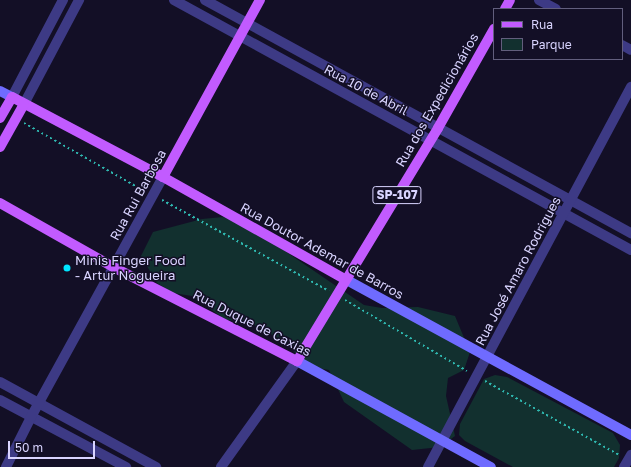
<!DOCTYPE html>
<meta charset="utf-8">
<style>
body{margin:0}
#map{position:relative;width:631px;height:467px;overflow:hidden;background:#130f26;font-family:"Golos Text",sans-serif}
div>[style]{position:absolute}
.green>*{inset:0;background:#12302f}
.path>*{height:2px;margin-top:-1px;transform-origin:0;background:repeating-linear-gradient(90deg,#2fb8b0 0 2px,transparent 0 5px)}
.street>*{height:10px;margin:-5px;padding:0 5px;transform-origin:5px;border-radius:5px;background:#3d3a85}
.secondary>*{height:10px;margin:-5px;padding:0 5px;transform-origin:5px;border-radius:5px;background:#6f6bff}
.primary>*{height:10px;margin:-5px;padding:0 5px;transform-origin:5px;border-radius:5px;background:#c25bff}
.dots>*{width:11px;height:11px;translate:-50% -50%;box-sizing:border-box;border:2px solid #130f26;border-radius:50%}
span{translate:-50% -50%;white-space:nowrap;text-align:center;line-height:1.15;-webkit-text-stroke:3px #130f26;paint-order:stroke}
.shield-label span{padding:1px 3px;background:#130f26;border:1px solid;border-radius:3px;-webkit-text-stroke-width:0}
.shield-label{font-size:12px;color:#d9d4ff;font-weight:700}
.street-label{font-size:13px;color:#d9d4ff}
.poi-label{font-size:13px;color:#d9d4ff}
.left{translate:0 -50%;text-align:left}
.legend{position:absolute;left:493px;top:8px;width:130px;height:52px;box-sizing:border-box;background:#130f26;border:1px solid #625e7d;margin:0;padding:5px 7px;list-style:none;font-size:12px;color:#d9d4ff}
.legend li{display:flex;align-items:center;gap:8px;height:20px}
.legend b{width:20px;border:1px solid #625e7d}
.scale{position:absolute;left:8px;top:441px;width:87px;height:18px;box-sizing:border-box;border:2px solid #d9d4ff;border-top:0;padding-left:5px;font-size:12px;line-height:14px;white-space:nowrap;color:#d9d4ff;-webkit-text-stroke:3px #130f26;paint-order:stroke}
</style>
<div id="map">
<div class="green">
<div style="clip-path:polygon(223px 217px,242px 224px,279px 247px,364px 305px,382px 308px,418px 307px,455px 316px,470px 352px,464px 370px,448px 378px,446px 396px,455px 436px,440px 447px,412px 450px,344px 402px,329px 370px,311px 367px,280px 339px,246px 321px,226px 320px,192px 296px,173px 293px,157px 283px,141px 256px,153px 232px,202px 219px)"></div>
<div style="clip-path:polygon(495px 375px,507px 377px,613px 433px,620px 445px,619px 458px,614px 467px,513px 467px,465px 441px,459px 435px,460px 424px,484px 379px)"></div>
</div>
<div class="path">
<div style="left:24px;top:123px;width:138px;rotate:29.5deg"></div>
<div style="left:162px;top:200px;width:190px;rotate:28.6deg"></div>
<div style="left:345px;top:300px;width:141px;rotate:30.2deg"></div>
<div style="left:485px;top:381px;width:153px;rotate:28.9deg"></div>
</div>
<div class="street">
<div style="left:174px;top:0;width:521px;rotate:28.68deg"></div>
<div style="left:205px;top:0;width:486px;rotate:28.7deg"></div>
<div style="left:539px;top:0;width:19px;rotate:28deg"></div>
<div style="left:622px;top:45px;width:10px;rotate:29deg"></div>
<div style="left:12px;top:97px;width:110px;rotate:-62.3deg"></div>
<div style="left:24px;top:104px;width:118px;rotate:-62.1deg"></div>
<div style="left:0;top:382px;width:178px;rotate:28.6deg"></div>
<div style="left:0;top:400px;width:143px;rotate:28deg"></div>
<div style="left:6px;top:467px;width:56px;rotate:-63.4deg"></div>
<div style="left:31px;top:417px;width:274px;rotate:-61.2deg"></div>
<div style="left:221px;top:467px;width:130px;rotate:-54.4deg"></div>
<div style="left:428px;top:467px;width:431px;rotate:-61.9deg"></div>
<div style="left:624px;top:467px;width:14px;rotate:-60deg"></div>
</div>
<div class="secondary">
<div style="left:0;top:91px;width:13px;rotate:27deg"></div>
<div style="left:345px;top:279px;width:326px;rotate:28.6deg"></div>
<div style="left:297px;top:361px;width:221px;rotate:28.7deg"></div>
</div>
<div class="primary">
<div style="left:505px;top:9px;width:10px;rotate:-61deg"></div>
<div style="left:0;top:118px;width:24px;rotate:-60deg"></div>
<div style="left:12px;top:97px;width:171px;rotate:27.9deg"></div>
<div style="left:163px;top:177px;width:209px;rotate:29.3deg"></div>
<div style="left:0;top:147px;width:49px;rotate:-60.8deg"></div>
<div style="left:163px;top:177px;width:202px;rotate:-61.3deg"></div>
<div style="left:0;top:203px;width:130px;rotate:29.5deg"></div>
<div style="left:113px;top:267px;width:207px;rotate:27.1deg"></div>
<div style="left:297px;top:361px;width:272px;rotate:-58.8deg"></div>
<div style="left:438px;top:128px;width:114px;rotate:-60.5deg"></div>
</div>
<div class="dots">
<div style="left:67px;top:268px;background:#00e5ff"></div>
</div>
<div class="shield-label">
<span style="left:397px;top:195px">SP-107</span>
</div>
<div class="street-label">
<span style="left:366px;top:90px;rotate:28deg">Rua 10 de Abril</span>
<span style="left:437px;top:100px;rotate:-60deg">Rua dos Expedicionários</span>
<span style="left:138px;top:195px;rotate:-61deg">Rua Rui Barbosa</span>
<span style="left:322px;top:251px;rotate:29deg">Rua Doutor Ademar de Barros</span>
<span style="left:518px;top:271px;rotate:-62deg">Rua José Amaro Rodrigues</span>
<span style="left:252px;top:323px;rotate:27deg">Rua Duque de Caxias</span>
</div>
<div class="poi-label">
<span class="left" style="left:75px;top:268px">Minis Finger Food<br>- Artur Nogueira</span>
</div>
<ul class="legend">
<li><b style="height:5px;background:#c25bff"></b>Rua</li>
<li><b style="height:11px;background:#12302f"></b>Parque</li>
</ul>
<div class="scale">50 m</div>
</div>
